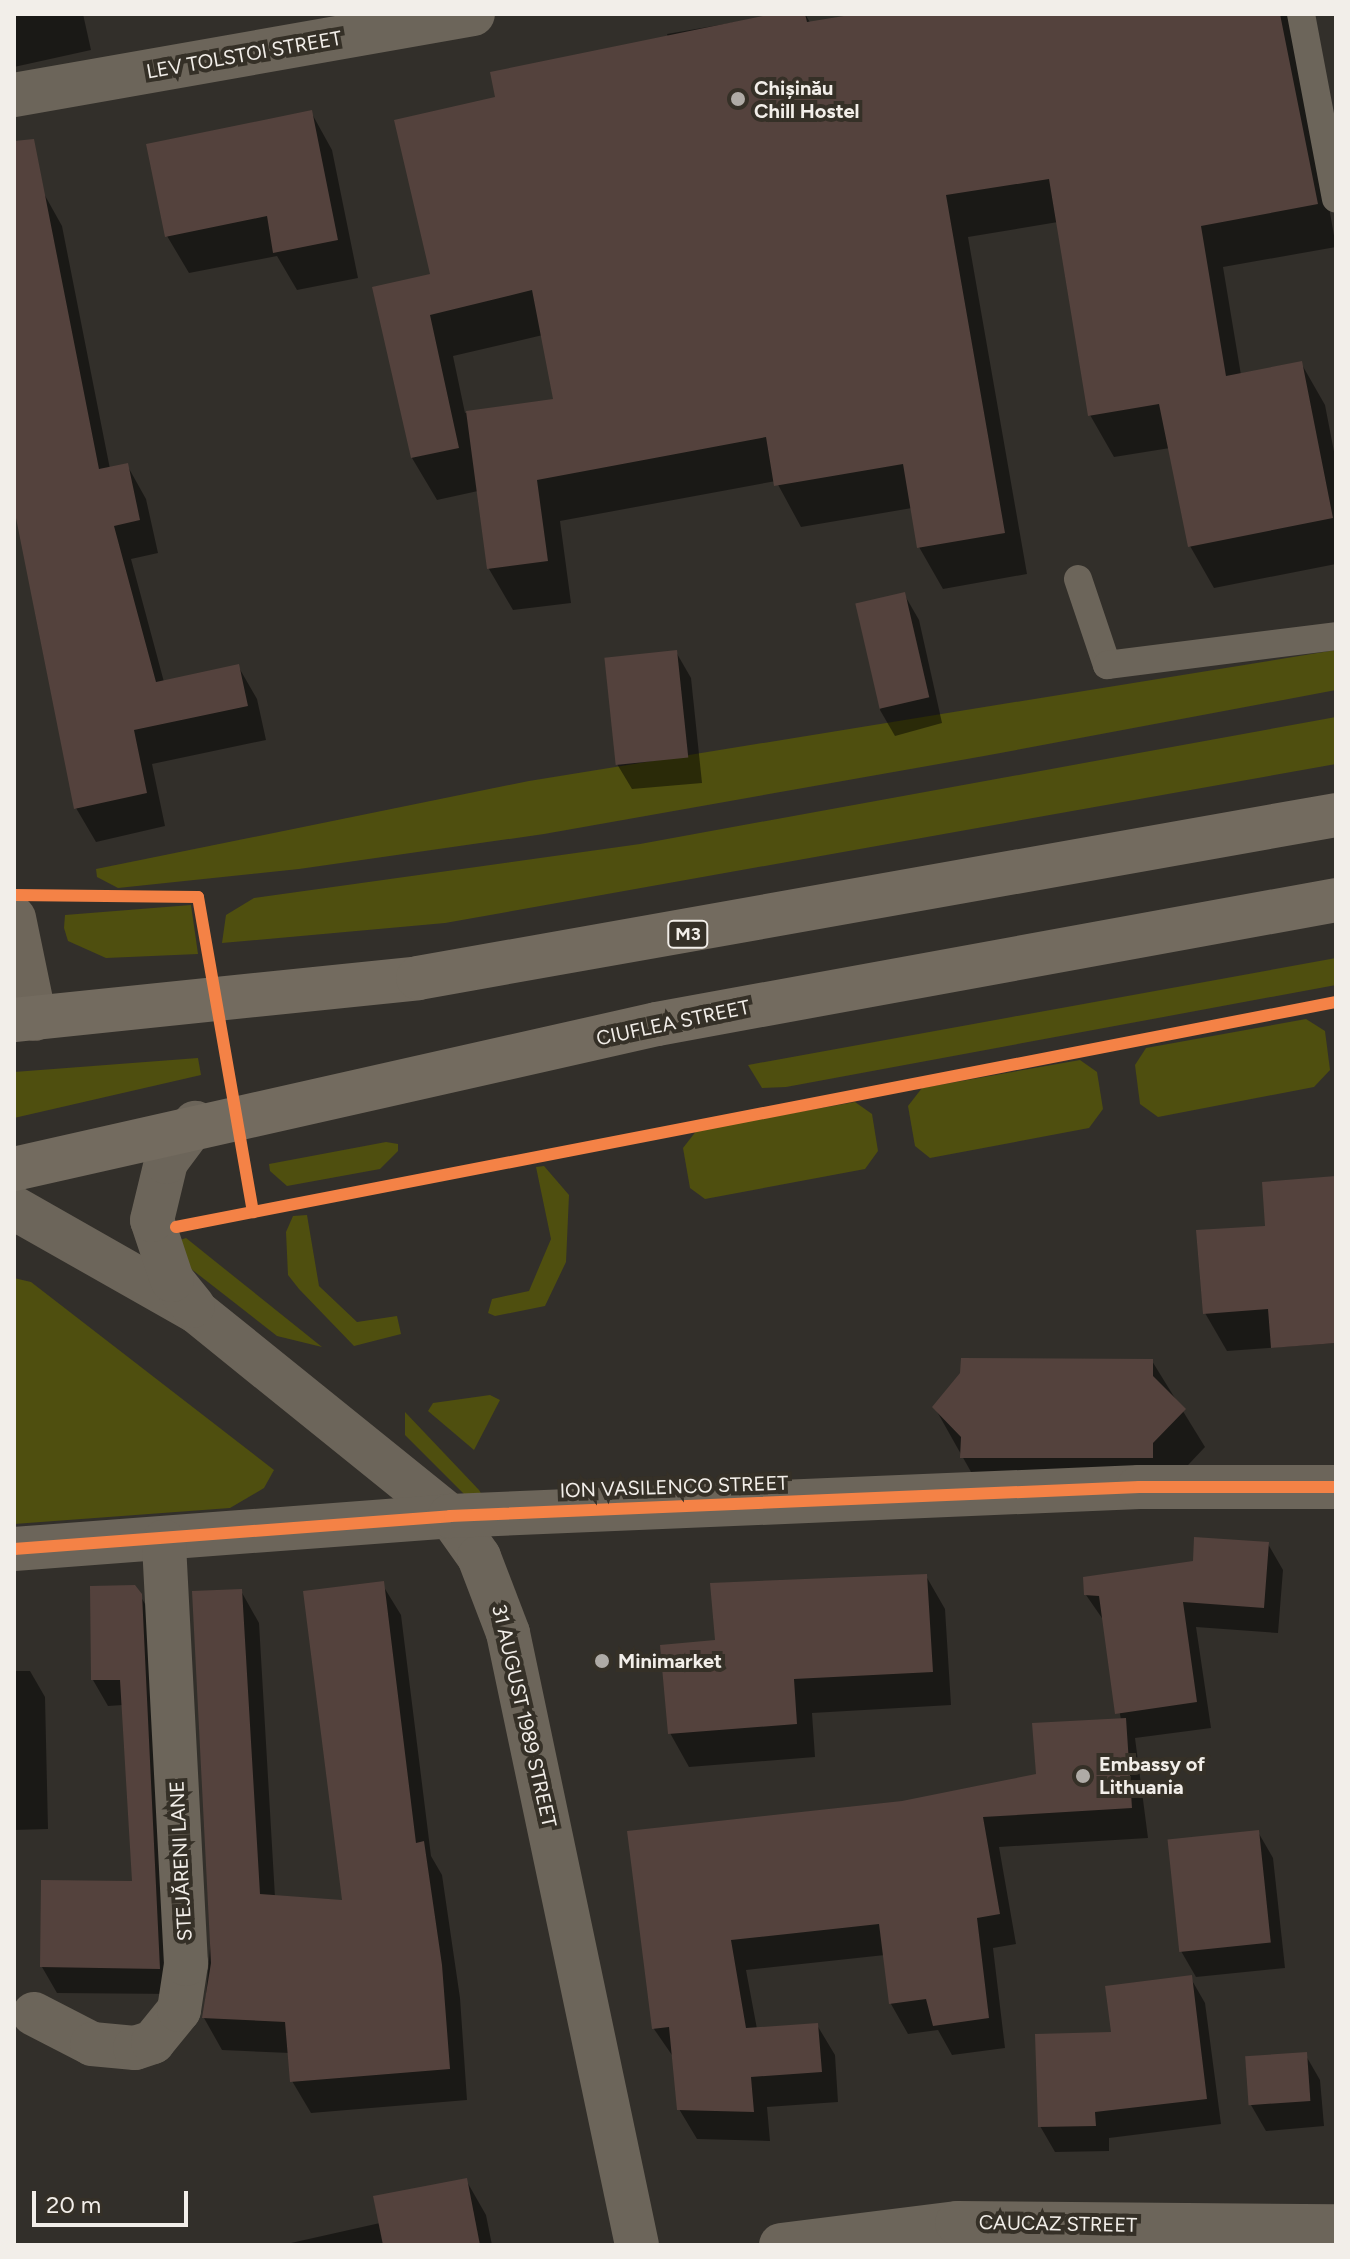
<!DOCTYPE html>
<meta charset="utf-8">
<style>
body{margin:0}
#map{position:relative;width:1350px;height:2259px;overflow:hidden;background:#322f2a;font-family:Figtree,sans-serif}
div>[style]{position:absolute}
.green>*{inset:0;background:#4f4f0f}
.shadow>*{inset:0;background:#0007}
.building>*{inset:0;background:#54423d;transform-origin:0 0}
.lane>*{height:28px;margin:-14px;padding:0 14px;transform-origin:14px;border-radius:14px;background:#6c655a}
.street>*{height:44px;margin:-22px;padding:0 22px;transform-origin:22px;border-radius:22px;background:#6c655a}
.secondary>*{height:44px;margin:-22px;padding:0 22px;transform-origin:22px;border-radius:22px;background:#6e665a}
.highway>*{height:44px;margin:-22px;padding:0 22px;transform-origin:22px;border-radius:22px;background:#736b5f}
.cycleway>*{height:12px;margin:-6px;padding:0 6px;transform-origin:6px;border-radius:6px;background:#f48246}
.dots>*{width:22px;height:22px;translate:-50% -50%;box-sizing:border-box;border:4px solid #353027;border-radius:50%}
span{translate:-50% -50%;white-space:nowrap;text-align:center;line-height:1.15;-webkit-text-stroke:8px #353027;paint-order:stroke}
.shield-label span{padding:2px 6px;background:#353027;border:2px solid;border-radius:6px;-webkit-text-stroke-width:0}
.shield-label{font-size:18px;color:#f2eee9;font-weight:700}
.street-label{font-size:20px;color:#f2eee9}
.poi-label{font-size:20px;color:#f2eee9;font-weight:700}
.left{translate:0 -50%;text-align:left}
.frame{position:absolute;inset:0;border:16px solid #f2eee9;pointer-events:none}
.scale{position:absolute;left:32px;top:2191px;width:156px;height:36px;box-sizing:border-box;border:4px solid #f2eee9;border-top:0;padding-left:10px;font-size:24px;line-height:28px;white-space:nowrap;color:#f2eee9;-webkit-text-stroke:6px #353027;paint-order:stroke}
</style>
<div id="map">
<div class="green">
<div style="clip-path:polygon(1336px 650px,1336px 690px,984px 756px,544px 834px,299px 869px,118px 888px,97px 877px,96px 869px,529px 781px)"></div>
<div style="clip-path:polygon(1336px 717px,1336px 764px,445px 923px,222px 943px,226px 915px,254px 898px,640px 844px)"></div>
<div style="clip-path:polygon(191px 905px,198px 954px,106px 958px,68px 941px,64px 928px,65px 915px)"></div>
<div style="clip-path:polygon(1336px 958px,1336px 985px,786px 1087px,762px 1088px,748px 1065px)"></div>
<div style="clip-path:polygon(1306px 1019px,1325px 1031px,1330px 1070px,1314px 1087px,1158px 1117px,1140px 1104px,1135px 1065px,1146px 1048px)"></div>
<div style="clip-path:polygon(198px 1058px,201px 1075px,14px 1118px,14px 1072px)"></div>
<div style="clip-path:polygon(1080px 1060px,1097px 1072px,1103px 1109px,1089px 1128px,930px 1158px,915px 1146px,908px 1106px,922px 1088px)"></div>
<div style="clip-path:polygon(855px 1102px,872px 1114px,878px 1151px,865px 1169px,705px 1199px,690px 1188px,683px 1148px,697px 1130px)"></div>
<div style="clip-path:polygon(386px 1142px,398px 1144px,398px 1151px,380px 1169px,287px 1186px,270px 1171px,269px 1164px)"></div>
<div style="clip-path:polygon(544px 1166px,569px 1195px,566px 1262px,545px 1306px,495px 1316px,488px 1313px,492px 1299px,529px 1291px,551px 1239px,536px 1167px)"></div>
<div style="clip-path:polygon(307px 1215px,319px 1286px,357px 1322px,397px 1316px,401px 1334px,354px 1346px,299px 1289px,288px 1275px,286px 1232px,293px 1216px)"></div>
<div style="clip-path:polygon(186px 1238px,322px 1347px,277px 1336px,190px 1268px,180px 1240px)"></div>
<div style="clip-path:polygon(14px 1278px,31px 1282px,274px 1470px,264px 1488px,230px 1508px,14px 1524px)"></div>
<div style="clip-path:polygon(490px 1395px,500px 1400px,474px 1450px,428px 1411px,433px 1403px)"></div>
<div style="clip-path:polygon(405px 1412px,479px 1490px,482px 1495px,465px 1495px,405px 1435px)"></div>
</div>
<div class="shadow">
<div style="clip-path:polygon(14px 14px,83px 14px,91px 50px,14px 67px)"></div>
<div style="clip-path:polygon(evenodd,783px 14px,805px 14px,811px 24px,867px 14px,1295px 14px,1336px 247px,1223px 267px,1241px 375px,1301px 363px,1325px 405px,1336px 462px,1336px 564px,1214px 588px,1190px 546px,1170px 448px,1114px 457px,1090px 415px,1058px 222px,968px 237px,1027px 574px,943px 589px,919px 547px,912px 508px,801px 527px,776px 481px,560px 521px,571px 603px,513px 610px,489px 569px,478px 491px,437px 500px,412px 458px,375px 289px,432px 276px,498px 99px,669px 40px,667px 34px,783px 14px,543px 335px,556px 401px,465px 413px,453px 356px,543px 335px)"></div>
<div style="clip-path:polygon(311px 112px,332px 150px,358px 278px,297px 290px,277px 256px,189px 273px,167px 236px)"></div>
<div style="clip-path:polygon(43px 192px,62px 226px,110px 469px,127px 465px,146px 499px,158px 553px,131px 559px,164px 682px,238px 666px,257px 699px,266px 740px,152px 764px,165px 826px,96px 842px,76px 808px,14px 494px,14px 198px)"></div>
<div style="clip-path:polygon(904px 594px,919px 620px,942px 723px,895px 736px,880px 710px)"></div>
<div style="clip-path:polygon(676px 652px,691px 678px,702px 783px,632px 789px,617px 764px)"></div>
<div style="clip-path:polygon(1336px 1178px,1336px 1343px,1227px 1351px,1205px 1313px,1267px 1227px)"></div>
<div style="clip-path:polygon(1152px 1361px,1205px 1447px,1173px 1481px,984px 1495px,935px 1408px)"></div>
<div style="clip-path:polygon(1268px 1544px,1283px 1570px,1278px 1633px,1196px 1627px,1211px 1728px,1135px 1738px,1148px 1838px,999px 1847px,1016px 1944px,993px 1948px,1005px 2048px,952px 2055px,938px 2030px,908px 2034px,891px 2004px,885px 1955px,746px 1970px,757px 2029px,817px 2025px,835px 2055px,838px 2102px,767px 2107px,770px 2141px,697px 2139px,679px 2109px,674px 2058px,654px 2029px,629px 1833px,902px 1803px,1038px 1776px,1121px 1720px,1104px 1621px,1086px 1595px)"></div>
<div style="clip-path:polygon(926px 1576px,945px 1609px,951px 1705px,812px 1713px,815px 1757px,689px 1767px,670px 1733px,717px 1642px)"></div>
<div style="clip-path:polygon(382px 1584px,401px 1615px,431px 1856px,442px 1875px,460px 1998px,467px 2100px,311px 2113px,292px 2081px,290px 2053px,222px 2050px,204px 2018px,241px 1591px,259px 1623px,275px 1897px,344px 1902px)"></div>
<div style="clip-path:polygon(140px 1595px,155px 1622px,174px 1994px,57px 1993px,42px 1967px,134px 1883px,123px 1705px,108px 1706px,93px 1680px)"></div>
<div style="clip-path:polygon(14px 1671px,30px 1671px,45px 1697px,48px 1829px,14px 1830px)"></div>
<div style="clip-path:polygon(1258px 1832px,1273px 1858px,1285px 1968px,1196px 1977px,1181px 1951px)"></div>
<div style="clip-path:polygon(1190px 1977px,1205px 2003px,1221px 2124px,1109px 2138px,1109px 2151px,1055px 2152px,1040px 2126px,1113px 2034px)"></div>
<div style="clip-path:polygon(1305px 2054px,1320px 2080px,1324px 2126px,1266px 2131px,1251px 2105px)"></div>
<div style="clip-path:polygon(466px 2180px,486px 2215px,492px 2245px,282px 2245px,380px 2223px)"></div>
</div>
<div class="building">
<div style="clip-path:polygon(772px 14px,805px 14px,807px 22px,856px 14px,1280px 14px,1318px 204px,1201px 226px,1226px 376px,1302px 361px,1333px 518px,1188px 547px,1159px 404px,1088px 416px,1049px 179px,946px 195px,1005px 533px,917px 548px,903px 464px,774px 486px,766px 437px,537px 480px,548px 561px,487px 569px,466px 411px,553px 399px,532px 290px,430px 315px,459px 448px,411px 458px,372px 287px,430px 274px,394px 120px,495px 97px,490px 72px)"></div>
<div style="clip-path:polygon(312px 110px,338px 240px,273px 253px,267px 216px,165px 237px,146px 144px)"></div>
<div style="clip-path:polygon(34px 139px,99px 469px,128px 463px,140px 520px,114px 526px,156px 682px,239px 664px,248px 706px,134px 730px,147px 793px,74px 809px,14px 508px,14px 141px)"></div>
<div style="left:905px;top:592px;width:108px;height:51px;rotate:77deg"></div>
<div style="left:677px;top:650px;width:108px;height:73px;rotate:84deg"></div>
<div style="clip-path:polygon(1336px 1176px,1336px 1343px,1271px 1348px,1268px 1309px,1203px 1314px,1196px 1230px,1265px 1226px,1262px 1182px)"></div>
<div style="clip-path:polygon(961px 1358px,1153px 1359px,1153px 1376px,1186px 1409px,1153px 1443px,1153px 1458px,960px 1458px,961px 1437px,932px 1407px,960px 1373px)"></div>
<div style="clip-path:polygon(1194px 1537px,1269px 1542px,1264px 1608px,1183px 1602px,1197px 1702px,1115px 1714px,1099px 1596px,1084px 1595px,1083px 1577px,1193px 1561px)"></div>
<div style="clip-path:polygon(927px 1574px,933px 1672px,794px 1679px,797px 1724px,668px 1734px,660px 1645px,715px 1640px,710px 1583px)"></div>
<div style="clip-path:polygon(384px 1581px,416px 1843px,424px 1841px,442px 1965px,450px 2069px,290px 2082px,285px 2022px,202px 2018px,211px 1963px,192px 1591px,242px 1589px,260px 1894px,342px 1900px,303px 1591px)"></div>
<div style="clip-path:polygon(135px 1585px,142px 1594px,160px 1969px,40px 1967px,41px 1880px,132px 1881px,120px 1680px,91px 1680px,90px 1586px)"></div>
<div style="clip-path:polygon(1126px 1718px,1132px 1808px,983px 1817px,1000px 1914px,977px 1918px,989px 2018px,933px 2026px,926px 1999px,889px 2004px,879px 1924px,731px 1940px,746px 2028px,818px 2023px,822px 2072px,751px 2077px,754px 2112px,677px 2110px,669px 2027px,652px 2029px,627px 1831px,902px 1801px,1036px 1774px,1032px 1723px)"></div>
<div style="left:1259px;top:1830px;width:113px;height:92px;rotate:84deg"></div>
<div style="clip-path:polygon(1192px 1975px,1207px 2099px,1095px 2112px,1096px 2126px,1038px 2127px,1035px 2034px,1111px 2032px,1105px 1986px)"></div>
<div style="left:1307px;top:2052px;width:49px;height:62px;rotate:86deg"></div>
<div style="clip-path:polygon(467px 2178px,480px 2245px,383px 2245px,373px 2196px)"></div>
</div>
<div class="lane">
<div style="left:1301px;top:14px;width:188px;rotate:79.3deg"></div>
<div style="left:1078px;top:579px;width:91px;rotate:71.4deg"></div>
<div style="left:1107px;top:665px;width:231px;rotate:-7.2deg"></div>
</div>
<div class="street">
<div style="left:14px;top:95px;width:466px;rotate:-10deg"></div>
<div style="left:14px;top:1208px;width:210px;rotate:29.6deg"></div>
<div style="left:197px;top:1312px;width:325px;rotate:38.9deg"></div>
<div style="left:450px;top:1516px;width:50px;rotate:54.7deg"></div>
<div style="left:479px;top:1557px;width:81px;rotate:69.1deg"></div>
<div style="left:508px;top:1633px;width:625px;rotate:78.1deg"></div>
<div style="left:193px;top:1306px;width:33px;rotate:-129deg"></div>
<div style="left:172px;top:1280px;width:63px;rotate:-108.4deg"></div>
<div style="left:152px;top:1220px;width:60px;rotate:-76.4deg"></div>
<div style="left:166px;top:1162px;width:49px;rotate:-53.4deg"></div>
<div style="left:14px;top:1549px;width:437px;rotate:-4.3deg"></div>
<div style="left:450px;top:1516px;width:690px;rotate:-2.41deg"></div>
<div style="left:1139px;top:1487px;width:197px"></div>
<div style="left:34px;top:2014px;width:65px;rotate:27.3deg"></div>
<div style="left:92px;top:2044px;width:43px;rotate:5.3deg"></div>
<div style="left:135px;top:2048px;width:19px;rotate:-18deg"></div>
<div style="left:153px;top:2042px;width:41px;rotate:-50.9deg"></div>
<div style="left:179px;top:2010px;width:47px;rotate:-81.3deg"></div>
<div style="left:186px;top:1964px;width:423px;rotate:-93deg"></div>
<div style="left:781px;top:2245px;width:177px;rotate:-7.1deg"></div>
<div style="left:957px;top:2223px;width:379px;rotate:0.5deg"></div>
</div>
<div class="secondary">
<div style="left:14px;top:918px;width:103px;rotate:78.3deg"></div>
</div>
<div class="highway">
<div style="left:14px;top:1020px;width:406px;rotate:-5.9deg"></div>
<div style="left:418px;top:978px;width:932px;rotate:-10.07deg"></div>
<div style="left:14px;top:1169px;width:659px;rotate:-12.71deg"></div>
<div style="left:657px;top:1024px;width:690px;rotate:-10.35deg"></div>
</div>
<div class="cycleway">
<div style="left:14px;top:895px;width:184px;rotate:0.6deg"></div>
<div style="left:198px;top:897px;width:320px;rotate:80.1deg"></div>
<div style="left:176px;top:1227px;width:1182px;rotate:-10.98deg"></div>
<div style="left:14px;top:1549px;width:437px;rotate:-4.3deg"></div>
<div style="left:450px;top:1516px;width:690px;rotate:-2.41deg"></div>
<div style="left:1139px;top:1487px;width:197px"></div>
</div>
<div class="dots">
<div style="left:738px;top:99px;background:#afaba6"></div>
<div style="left:602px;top:1661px;background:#afaba6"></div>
<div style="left:1083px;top:1776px;background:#afaba6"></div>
</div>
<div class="shield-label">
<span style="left:688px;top:934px">M3</span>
</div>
<div class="street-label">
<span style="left:244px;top:55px;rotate:-10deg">LEV TOLSTOI STREET</span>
<span style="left:673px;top:1023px;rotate:-12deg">CIUFLEA STREET</span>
<span style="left:674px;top:1487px;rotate:-2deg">ION VASILENCO STREET</span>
<span style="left:524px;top:1716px;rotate:77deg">31 AUGUST 1989 STREET</span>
<span style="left:181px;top:1861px;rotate:-93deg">STEJĂRENI LANE</span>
<span style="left:1058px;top:2224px;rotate:1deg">CAUCAZ STREET</span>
</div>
<div class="poi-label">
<span class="left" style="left:754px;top:100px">Chișinău<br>Chill Hostel</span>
<span class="left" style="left:618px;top:1661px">Minimarket</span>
<span class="left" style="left:1099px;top:1776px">Embassy of<br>Lithuania</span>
</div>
<div class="frame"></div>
<div class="scale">20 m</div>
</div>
